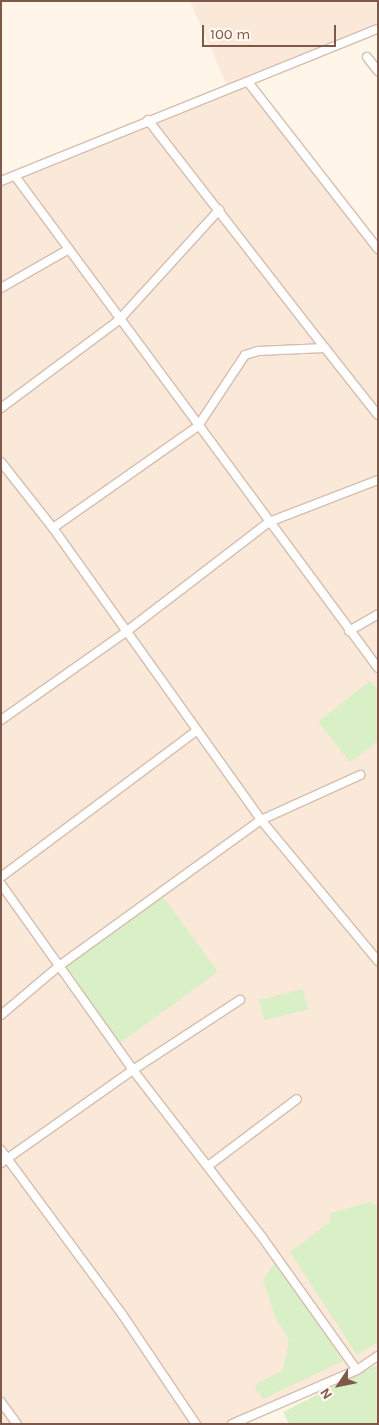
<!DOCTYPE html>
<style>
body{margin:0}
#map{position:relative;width:379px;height:1425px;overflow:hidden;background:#fff5e9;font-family:Karla,sans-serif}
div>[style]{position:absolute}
.residential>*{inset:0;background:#fae9d9}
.green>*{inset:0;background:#d9efc5;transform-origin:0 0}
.roads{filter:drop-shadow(1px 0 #d6beaf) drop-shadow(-1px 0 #d6beaf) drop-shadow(0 1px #d6beaf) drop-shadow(0 -1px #d6beaf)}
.street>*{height:8px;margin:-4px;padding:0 4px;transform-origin:4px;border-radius:4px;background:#fff}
span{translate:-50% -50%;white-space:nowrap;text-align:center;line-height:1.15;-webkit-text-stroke:5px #fff9f2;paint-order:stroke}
.frame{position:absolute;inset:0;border:2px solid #7e5848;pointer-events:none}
.north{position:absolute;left:314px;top:1360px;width:50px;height:50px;-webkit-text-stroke:4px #fff9f2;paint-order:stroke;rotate:236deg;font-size:14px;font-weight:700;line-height:20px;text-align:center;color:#7e5848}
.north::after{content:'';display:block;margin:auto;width:18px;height:22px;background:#7e5848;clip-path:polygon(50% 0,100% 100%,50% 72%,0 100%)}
.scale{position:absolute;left:202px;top:25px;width:134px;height:22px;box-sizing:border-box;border:2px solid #7e5848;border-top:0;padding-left:6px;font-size:15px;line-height:18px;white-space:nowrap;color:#7e5848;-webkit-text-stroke:4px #fff9f2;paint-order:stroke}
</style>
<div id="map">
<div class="residential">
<div style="clip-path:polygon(190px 1px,378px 1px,378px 29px,248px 82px,378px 246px,378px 1356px,357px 1370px,232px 1424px,1px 1424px,1px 181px,229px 90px)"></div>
</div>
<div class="green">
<div style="clip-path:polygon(370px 681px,378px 690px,378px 741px,350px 762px,318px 722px)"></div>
<div style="left:162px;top:895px;width:95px;height:122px;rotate:54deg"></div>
<div style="left:303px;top:989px;width:21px;height:45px;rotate:76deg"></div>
<div style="clip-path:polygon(371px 1202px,378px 1207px,378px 1342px,357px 1355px,290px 1252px,329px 1223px,331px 1213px)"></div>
<div style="clip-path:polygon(276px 1261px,343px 1361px,263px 1399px,255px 1388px,258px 1382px,283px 1371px,289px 1339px,276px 1319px,263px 1280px)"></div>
<div style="clip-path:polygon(378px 1364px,378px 1424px,289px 1424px,283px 1412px)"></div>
</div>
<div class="roads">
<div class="street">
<div style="left:367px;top:57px;width:18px;rotate:52deg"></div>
<div style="left:248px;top:82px;width:212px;rotate:52.1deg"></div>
<div style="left:148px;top:120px;width:289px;rotate:52.2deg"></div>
<div style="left:15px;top:176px;width:611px;rotate:53.58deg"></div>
<div style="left:1px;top:181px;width:406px;rotate:-22deg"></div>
<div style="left:1px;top:288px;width:78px;rotate:-29.8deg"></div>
<div style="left:1px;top:408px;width:147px;rotate:-36.7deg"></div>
<div style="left:119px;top:320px;width:149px;rotate:-47.7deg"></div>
<div style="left:1px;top:462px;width:84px;rotate:51.8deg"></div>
<div style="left:53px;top:528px;width:359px;rotate:54.5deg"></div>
<div style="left:261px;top:820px;width:183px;rotate:50.3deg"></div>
<div style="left:53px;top:528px;width:177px;rotate:-35.1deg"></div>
<div style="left:198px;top:426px;width:85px;rotate:-56.5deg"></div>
<div style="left:245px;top:355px;width:14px;rotate:-17deg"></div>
<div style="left:258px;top:351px;width:67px;rotate:-2.6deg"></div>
<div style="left:325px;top:348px;width:85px;rotate:51.7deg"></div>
<div style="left:349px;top:631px;width:34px;rotate:-30deg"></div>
<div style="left:1px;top:720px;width:154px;rotate:-35.2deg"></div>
<div style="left:127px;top:631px;width:179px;rotate:-37.5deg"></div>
<div style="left:269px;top:522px;width:117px;rotate:-21.1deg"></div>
<div style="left:1px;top:877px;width:244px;rotate:-36.8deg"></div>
<div style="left:1px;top:884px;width:228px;rotate:54.6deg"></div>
<div style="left:133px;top:1070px;width:211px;rotate:52.3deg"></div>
<div style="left:262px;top:1237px;width:163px;rotate:54.5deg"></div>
<div style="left:1px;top:1015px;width:76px;rotate:-40.2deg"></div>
<div style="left:59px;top:966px;width:249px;rotate:-35.9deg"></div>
<div style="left:261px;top:820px;width:109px;rotate:-24.4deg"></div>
<div style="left:1px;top:1150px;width:204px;rotate:53.6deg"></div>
<div style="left:122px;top:1314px;width:133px;rotate:56.1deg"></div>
<div style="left:1px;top:1163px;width:161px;rotate:-35.2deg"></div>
<div style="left:133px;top:1070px;width:128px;rotate:-33.2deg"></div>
<div style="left:208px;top:1166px;width:111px;rotate:-37deg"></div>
<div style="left:1px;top:1402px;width:27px;rotate:54deg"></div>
<div style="left:232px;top:1424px;width:136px;rotate:-23.4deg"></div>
<div style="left:357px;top:1370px;width:25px;rotate:-34deg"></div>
</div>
</div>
<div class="frame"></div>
<div class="north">N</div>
<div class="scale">100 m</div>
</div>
